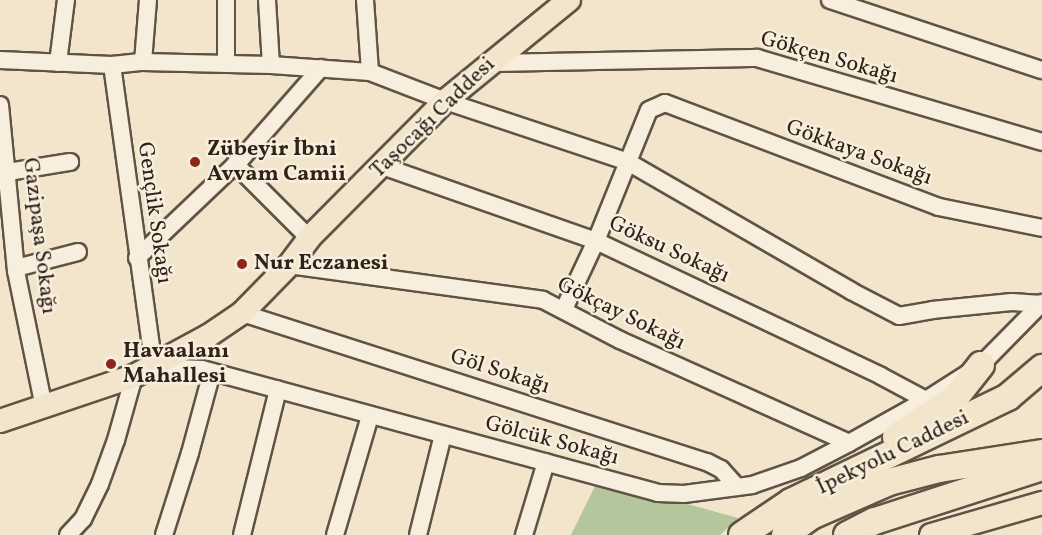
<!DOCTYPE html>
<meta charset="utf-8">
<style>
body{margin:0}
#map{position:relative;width:1042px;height:535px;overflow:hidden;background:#f2e5cb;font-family:Vollkorn,serif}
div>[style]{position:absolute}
.green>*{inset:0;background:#b4c69c}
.roads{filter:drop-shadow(2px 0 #605346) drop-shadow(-2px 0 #605346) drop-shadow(0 2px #605346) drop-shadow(0 -2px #605346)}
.minor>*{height:16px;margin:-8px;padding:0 8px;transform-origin:8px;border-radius:8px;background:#f7eedd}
.major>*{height:22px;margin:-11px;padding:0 11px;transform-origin:11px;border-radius:11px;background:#f2e5cb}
.highway>*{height:26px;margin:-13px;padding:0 13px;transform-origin:13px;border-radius:13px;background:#f2e5cb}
.dots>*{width:16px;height:16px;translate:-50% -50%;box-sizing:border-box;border:3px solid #f7eedd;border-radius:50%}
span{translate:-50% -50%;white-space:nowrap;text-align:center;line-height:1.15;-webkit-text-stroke:5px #f7eedd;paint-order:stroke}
.street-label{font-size:22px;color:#302219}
.poi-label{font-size:22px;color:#302219;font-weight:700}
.left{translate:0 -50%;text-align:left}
</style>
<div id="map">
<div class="green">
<div style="clip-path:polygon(596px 484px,680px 502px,738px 518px,720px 535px,571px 535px)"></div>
</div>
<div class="roads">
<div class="minor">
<div style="left:226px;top:0;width:64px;rotate:90deg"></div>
<div style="left:267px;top:0;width:65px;rotate:86.5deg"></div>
<div style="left:365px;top:0;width:72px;rotate:86deg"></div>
<div style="left:830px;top:0;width:223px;rotate:18.3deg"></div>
<div style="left:0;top:60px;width:112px;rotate:2.6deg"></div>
<div style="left:112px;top:65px;width:31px;rotate:-6deg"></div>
<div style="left:143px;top:62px;width:128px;rotate:1.3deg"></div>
<div style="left:271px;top:65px;width:99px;rotate:4deg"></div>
<div style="left:370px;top:72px;width:80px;rotate:21.1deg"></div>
<div style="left:445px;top:101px;width:193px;rotate:18.4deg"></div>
<div style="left:628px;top:162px;width:258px;rotate:30deg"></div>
<div style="left:851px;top:291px;width:54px;rotate:27.5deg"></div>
<div style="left:899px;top:316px;width:34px;rotate:-10deg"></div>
<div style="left:932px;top:310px;width:80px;rotate:-5.7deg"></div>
<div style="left:1012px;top:302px;width:29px;rotate:4deg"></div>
<div style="left:143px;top:62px;width:62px;rotate:-85.4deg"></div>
<div style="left:58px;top:63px;width:64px;rotate:-82.8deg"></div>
<div style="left:489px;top:63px;width:268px;rotate:-1.1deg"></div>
<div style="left:757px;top:58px;width:297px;rotate:16.4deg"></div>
<div style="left:112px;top:65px;width:305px;rotate:82.1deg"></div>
<div style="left:154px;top:367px;width:48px;rotate:2.4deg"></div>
<div style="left:202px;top:369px;width:473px;rotate:15.2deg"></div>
<div style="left:658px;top:493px;width:26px;rotate:2deg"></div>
<div style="left:684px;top:494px;width:69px;rotate:-7.5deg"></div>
<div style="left:752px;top:485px;width:52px;rotate:-19.1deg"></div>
<div style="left:801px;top:468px;width:54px;rotate:-27.5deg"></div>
<div style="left:849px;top:443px;width:88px;rotate:-29.2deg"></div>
<div style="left:926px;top:400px;width:65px;rotate:-32.5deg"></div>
<div style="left:981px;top:365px;width:87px;rotate:-45.5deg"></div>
<div style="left:0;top:105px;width:167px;rotate:84.5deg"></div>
<div style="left:16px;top:271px;width:139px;rotate:78.4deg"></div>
<div style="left:235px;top:164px;width:105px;rotate:45deg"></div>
<div style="left:382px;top:166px;width:227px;rotate:19.3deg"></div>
<div style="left:596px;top:241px;width:315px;rotate:25.3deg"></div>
<div style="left:881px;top:376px;width:51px;rotate:28.1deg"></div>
<div style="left:8px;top:172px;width:63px;rotate:-9.2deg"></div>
<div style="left:137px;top:258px;width:144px;rotate:-43.6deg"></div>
<div style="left:241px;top:159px;width:121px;rotate:-48.7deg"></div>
<div style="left:289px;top:265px;width:256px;rotate:7.8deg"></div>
<div style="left:543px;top:300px;width:87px;rotate:27.5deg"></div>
<div style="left:620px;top:340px;width:251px;rotate:24.2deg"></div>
<div style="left:16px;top:268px;width:64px;rotate:-14.5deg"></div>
<div style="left:564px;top:309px;width:75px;rotate:-64.8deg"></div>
<div style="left:596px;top:241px;width:141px;rotate:-68deg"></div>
<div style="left:649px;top:110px;width:17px;rotate:-24deg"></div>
<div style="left:665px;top:103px;width:293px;rotate:20.8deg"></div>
<div style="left:939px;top:207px;width:105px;rotate:11.5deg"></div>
<div style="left:242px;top:313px;width:488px;rotate:17.8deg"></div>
<div style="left:707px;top:462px;width:16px;rotate:27deg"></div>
<div style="left:721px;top:469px;width:24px;rotate:48deg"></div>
<div style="left:68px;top:535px;width:22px;rotate:-47deg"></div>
<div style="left:83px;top:519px;width:39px;rotate:-64deg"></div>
<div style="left:100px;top:484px;width:47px;rotate:-70deg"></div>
<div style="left:116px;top:440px;width:66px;rotate:-74.3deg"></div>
<div style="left:164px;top:535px;width:86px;rotate:-72.4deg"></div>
<div style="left:190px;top:453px;width:84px;rotate:-74.8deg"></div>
<div style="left:242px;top:535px;width:150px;rotate:-76.1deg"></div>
<div style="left:335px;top:535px;width:124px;rotate:-73.6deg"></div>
<div style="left:418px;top:535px;width:103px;rotate:-76deg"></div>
<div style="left:524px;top:535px;width:76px;rotate:-73.2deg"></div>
</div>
<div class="major">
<div style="left:0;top:421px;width:141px;rotate:-18.6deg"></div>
<div style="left:134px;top:376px;width:84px;rotate:-28.4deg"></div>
<div style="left:208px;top:336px;width:41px;rotate:-34.1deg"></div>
<div style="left:242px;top:313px;width:67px;rotate:-45.6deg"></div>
<div style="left:289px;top:265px;width:34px;rotate:-53deg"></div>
<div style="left:309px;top:238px;width:193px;rotate:-45.2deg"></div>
<div style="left:445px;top:101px;width:160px;rotate:-39.2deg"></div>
<div style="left:931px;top:535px;width:116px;rotate:-16.1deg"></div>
</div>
<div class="highway">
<div style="left:896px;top:437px;width:71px;rotate:-33.5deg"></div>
<div style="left:955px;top:398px;width:42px;rotate:-51.8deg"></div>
<div style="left:742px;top:535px;width:59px;rotate:-34deg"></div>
<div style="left:791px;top:502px;width:241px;rotate:-25.8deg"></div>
<div style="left:1008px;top:397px;width:45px;rotate:-40.5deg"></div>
<div style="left:785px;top:535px;width:32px;rotate:-36deg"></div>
<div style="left:811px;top:516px;width:85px;rotate:-23.6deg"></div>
<div style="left:889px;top:482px;width:52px;rotate:-14.6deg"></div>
<div style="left:939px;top:469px;width:104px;rotate:-8.8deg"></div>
<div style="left:847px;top:535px;width:31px;rotate:-27deg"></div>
<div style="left:875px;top:521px;width:176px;rotate:-17.9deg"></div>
</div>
</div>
<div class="dots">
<div style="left:195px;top:162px;background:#8f2418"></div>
<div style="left:242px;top:264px;background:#8f2418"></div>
<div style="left:111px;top:364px;background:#8f2418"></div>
</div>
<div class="street-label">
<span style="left:829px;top:58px;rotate:16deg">Gökçen Sokağı</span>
<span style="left:433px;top:118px;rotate:-44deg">Taşocağı Caddesi</span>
<span style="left:859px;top:153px;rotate:20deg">Gökkaya Sokağı</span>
<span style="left:154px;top:213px;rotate:82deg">Gençlik Sokağı</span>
<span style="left:39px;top:236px;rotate:83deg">Gazipaşa Sokağı</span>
<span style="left:669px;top:250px;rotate:25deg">Göksu Sokağı</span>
<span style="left:621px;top:314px;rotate:26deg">Gökçay Sokağı</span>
<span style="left:500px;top:372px;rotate:18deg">Göl Sokağı</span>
<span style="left:552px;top:441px;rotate:15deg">Gölcük Sokağı</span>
<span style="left:893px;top:453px;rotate:-26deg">İpekyolu Caddesi</span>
</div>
<div class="poi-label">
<span class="left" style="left:207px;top:162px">Zübeyir İbni<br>Avvam Camii</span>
<span class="left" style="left:254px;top:264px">Nur Eczanesi</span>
<span class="left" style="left:123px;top:364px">Havaalanı<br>Mahallesi</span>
</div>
</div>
